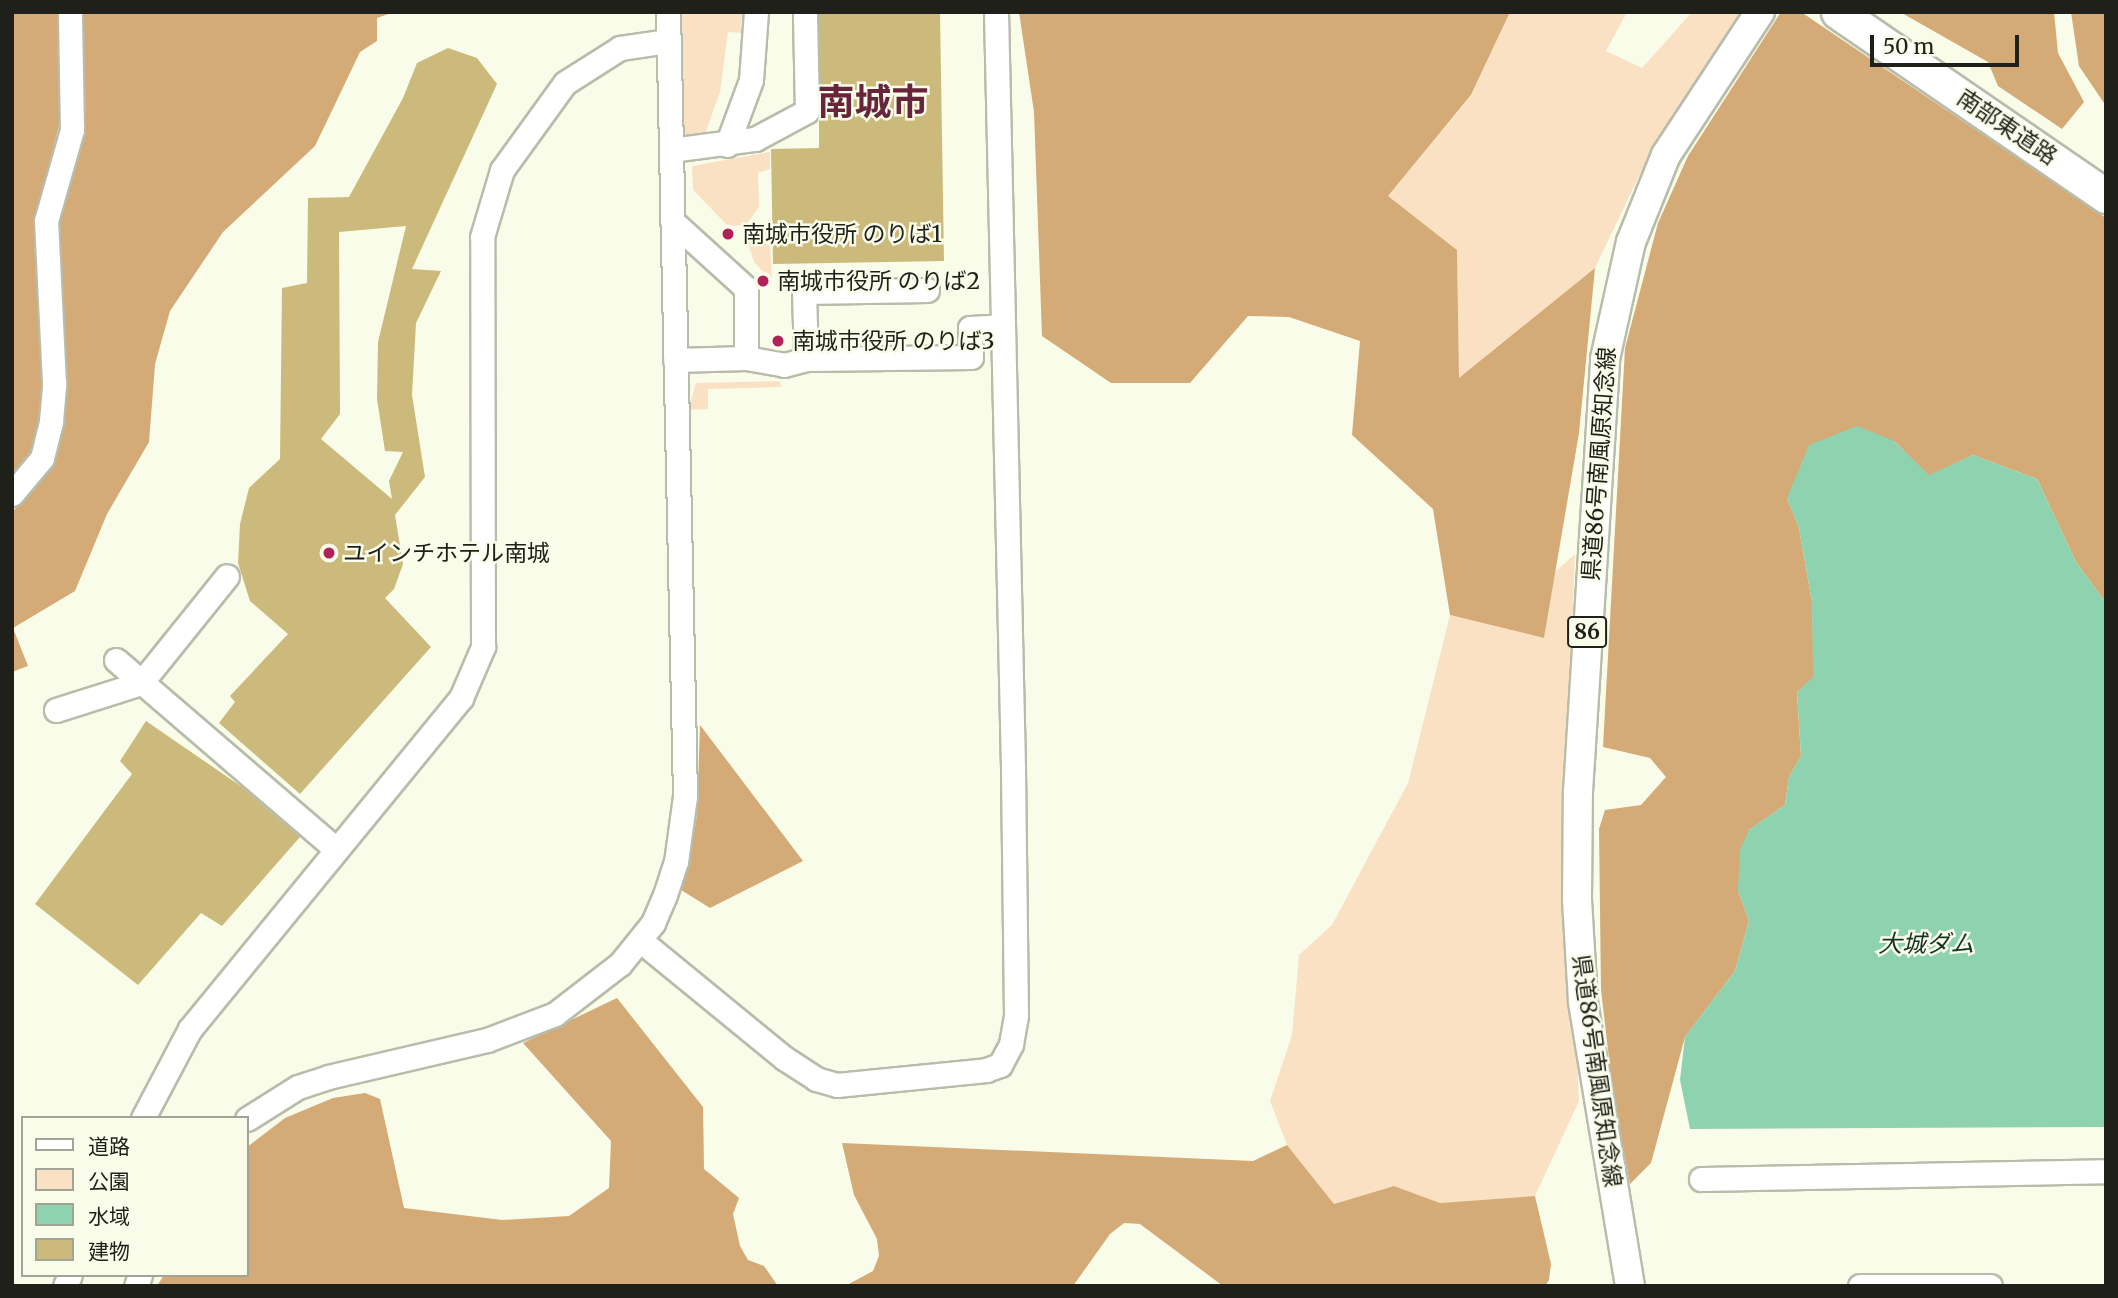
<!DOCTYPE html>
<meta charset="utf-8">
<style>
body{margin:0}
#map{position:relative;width:2118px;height:1298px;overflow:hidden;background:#f8fce9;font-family:Merriweather,"Noto Sans JP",serif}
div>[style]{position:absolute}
.green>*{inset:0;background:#fbe1c3}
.forest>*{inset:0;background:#d4aa76}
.water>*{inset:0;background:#8ed2b0}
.building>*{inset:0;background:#ccba7c}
.roads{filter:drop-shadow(2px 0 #b8bcaa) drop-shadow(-2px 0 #b8bcaa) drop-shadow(0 2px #b8bcaa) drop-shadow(0 -2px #b8bcaa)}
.minor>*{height:23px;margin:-11.5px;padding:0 11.5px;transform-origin:11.5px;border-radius:11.5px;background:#fff}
.major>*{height:28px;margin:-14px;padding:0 14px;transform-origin:14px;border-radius:14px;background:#fff}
.highway>*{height:33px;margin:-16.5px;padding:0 16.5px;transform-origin:16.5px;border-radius:16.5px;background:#fff}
.dots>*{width:19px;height:19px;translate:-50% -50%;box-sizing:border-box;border:4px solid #f8fce9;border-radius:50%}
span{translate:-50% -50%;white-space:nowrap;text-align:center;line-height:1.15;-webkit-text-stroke:5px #f8fce9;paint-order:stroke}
.shield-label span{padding:2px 5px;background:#f8fce9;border:2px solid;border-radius:5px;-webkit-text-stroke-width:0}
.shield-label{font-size:21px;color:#1f2019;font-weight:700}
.street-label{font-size:23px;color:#1f2019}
.poi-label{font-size:23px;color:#1f2019}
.left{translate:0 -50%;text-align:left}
.water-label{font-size:24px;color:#153426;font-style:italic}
.town-label{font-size:37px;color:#68243a;font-weight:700}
.frame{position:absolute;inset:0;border:14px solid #1f2019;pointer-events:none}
.legend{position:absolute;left:21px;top:1116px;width:228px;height:161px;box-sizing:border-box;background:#f8fce9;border:2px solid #a1a496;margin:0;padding:9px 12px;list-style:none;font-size:21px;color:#1f2019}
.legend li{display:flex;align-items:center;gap:14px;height:35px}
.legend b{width:35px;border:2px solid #a1a496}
.scale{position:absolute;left:1870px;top:35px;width:149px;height:32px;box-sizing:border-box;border:4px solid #1f2019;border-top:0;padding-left:9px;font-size:21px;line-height:24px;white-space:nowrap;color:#1f2019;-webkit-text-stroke:5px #f8fce9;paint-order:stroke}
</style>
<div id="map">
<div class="green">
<div style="clip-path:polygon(676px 12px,742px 12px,741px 33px,728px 32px,720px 92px,706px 131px,718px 137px,682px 137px)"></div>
<div style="clip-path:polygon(1510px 12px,1627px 12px,1606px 51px,1642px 68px,1692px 12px,1740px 12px,1651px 151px,1595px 268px,1459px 379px,1457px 250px,1388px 196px,1471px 96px)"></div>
<div style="clip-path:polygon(770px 152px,770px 169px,758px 173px,759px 207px,746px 225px,728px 226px,693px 190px,692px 166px)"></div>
<div style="clip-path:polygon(769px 219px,772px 282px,754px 262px,748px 243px)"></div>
<div style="clip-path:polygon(780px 381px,781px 387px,708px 389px,708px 409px,688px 410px,696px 383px)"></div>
<div style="clip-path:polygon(1575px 554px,1565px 811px,1579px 1101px,1535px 1196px,1440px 1203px,1394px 1186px,1334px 1204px,1287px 1145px,1270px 1101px,1292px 1035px,1299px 955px,1332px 925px,1408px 783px,1450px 615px,1544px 638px,1555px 572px)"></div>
</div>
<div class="forest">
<div style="clip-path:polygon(12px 12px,62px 12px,62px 114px,45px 179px,39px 235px,44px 423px,26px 468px,12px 482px)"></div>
<div style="clip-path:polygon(79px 12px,394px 12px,377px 18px,377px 41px,360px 52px,315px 146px,223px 232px,170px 311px,155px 364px,149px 442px,107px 514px,75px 591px,13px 628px,28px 666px,12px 672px,12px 513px,47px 466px,54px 234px)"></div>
<div style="clip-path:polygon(1019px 12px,1510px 12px,1471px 95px,1388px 196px,1457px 250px,1459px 378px,1595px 268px,1579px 433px,1544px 638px,1450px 615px,1433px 509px,1352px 435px,1360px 341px,1289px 317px,1248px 316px,1190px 383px,1111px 383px,1042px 336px,1034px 112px)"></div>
<div style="clip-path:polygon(1781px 12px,1801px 12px,2106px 218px,2106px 603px,2076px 562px,2037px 479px,1973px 455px,1929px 476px,1894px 441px,1787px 498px,1799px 528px,1812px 602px,1814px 678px,1797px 692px,1801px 756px,1789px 777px,1785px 805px,1749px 830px,1738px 890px,1749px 921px,1735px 971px,1685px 1037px,1651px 1163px,1630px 1184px,1613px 1092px,1601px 990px,1599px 829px,1605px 810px,1641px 805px,1666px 777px,1650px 758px,1603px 747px,1625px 348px,1658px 223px,1688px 156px)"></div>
<div style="clip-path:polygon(1900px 12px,2054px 12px,2058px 53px,2084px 102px,2062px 129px,1998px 86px,1988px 62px)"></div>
<div style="clip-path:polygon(2071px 12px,2106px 12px,2106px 106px,2079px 66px)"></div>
<div style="clip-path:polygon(700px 725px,803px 861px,710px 908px,678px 888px,689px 860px,697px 816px)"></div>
<div style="clip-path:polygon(617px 998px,703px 1107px,704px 1169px,739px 1198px,733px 1214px,740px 1246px,748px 1260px,764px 1266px,778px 1286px,157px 1286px,164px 1275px,247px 1275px,247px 1147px,285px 1118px,333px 1098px,365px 1093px,380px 1099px,404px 1208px,502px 1220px,569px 1216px,609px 1188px,611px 1141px,523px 1043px)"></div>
<div style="clip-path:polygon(842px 1143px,1253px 1161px,1287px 1145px,1334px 1204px,1394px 1186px,1440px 1203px,1535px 1196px,1551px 1264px,1549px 1280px,1545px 1286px,1223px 1286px,1140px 1224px,1124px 1223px,1110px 1234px,1073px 1286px,845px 1286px,873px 1271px,879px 1256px,877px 1239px,854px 1195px)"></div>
</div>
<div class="water">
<div style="clip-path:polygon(1857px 426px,1894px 441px,1929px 475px,1973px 455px,2037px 479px,2076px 562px,2106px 603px,2106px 1127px,1690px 1129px,1680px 1080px,1685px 1037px,1735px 971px,1749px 921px,1738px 890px,1740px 850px,1749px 830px,1785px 805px,1789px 777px,1801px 756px,1797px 692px,1813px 677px,1812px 602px,1799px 528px,1787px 498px,1809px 445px)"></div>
</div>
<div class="building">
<div style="clip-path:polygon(819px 12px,940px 12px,944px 261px,773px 264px,771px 149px,819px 148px)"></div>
<div style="clip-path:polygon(evenodd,448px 48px,477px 58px,497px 84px,412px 269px,441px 271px,416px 323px,412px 395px,425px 477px,395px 515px,403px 564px,394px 589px,385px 598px,431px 647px,300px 794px,219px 723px,235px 702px,230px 696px,288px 634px,250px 601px,238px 563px,240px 524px,249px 488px,280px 459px,282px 288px,307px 283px,308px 198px,349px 197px,403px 98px,417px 63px,448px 48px,406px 226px,378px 342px,377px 399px,385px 451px,403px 452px,389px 481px,392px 499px,321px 439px,340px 414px,339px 232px,406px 226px)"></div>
<div style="clip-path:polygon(146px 721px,242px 787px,300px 837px,222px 926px,201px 913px,138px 985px,35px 904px,132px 774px,120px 761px)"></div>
</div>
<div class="roads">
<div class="minor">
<div style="left:727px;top:145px;width:69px;rotate:-69.7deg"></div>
<div style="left:751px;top:80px;width:68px;rotate:-85.8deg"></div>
<div style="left:671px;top:150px;width:85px;rotate:-7.5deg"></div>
<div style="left:755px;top:139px;width:59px;rotate:-28.3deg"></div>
<div style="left:807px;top:111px;width:99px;rotate:-91.2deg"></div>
<div style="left:672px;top:221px;width:100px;rotate:42.2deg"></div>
<div style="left:746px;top:288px;width:70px;rotate:90deg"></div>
<div style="left:746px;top:358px;width:71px;rotate:178.4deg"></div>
<div style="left:746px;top:358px;width:39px;rotate:10deg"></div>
<div style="left:784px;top:365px;width:23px;rotate:-15deg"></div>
<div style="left:806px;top:359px;width:165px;rotate:-0.7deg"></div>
<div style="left:971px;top:357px;width:29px;rotate:-92deg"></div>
<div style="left:970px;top:328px;width:33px;rotate:-3deg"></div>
<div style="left:806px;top:359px;width:67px;rotate:-91.7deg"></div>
<div style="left:804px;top:292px;width:123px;rotate:-0.9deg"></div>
<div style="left:12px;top:494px;width:47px;rotate:-50.2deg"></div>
<div style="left:42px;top:458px;width:38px;rotate:-76deg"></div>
<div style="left:51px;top:421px;width:38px;rotate:-85deg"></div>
<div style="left:54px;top:383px;width:162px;rotate:-92.8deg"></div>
<div style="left:46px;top:221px;width:95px;rotate:-74.1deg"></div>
<div style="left:72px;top:130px;width:118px;rotate:-91deg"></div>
<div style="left:116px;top:660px;width:291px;rotate:40.7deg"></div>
<div style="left:56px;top:710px;width:89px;rotate:-17.6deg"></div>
<div style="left:141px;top:683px;width:137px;rotate:-51.2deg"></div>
<div style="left:641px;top:941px;width:185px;rotate:39.3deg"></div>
<div style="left:784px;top:1058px;width:38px;rotate:33deg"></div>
<div style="left:816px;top:1079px;width:22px;rotate:16deg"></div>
<div style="left:837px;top:1085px;width:150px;rotate:-5.7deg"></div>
<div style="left:986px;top:1070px;width:15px;rotate:-20deg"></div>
<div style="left:1000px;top:1065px;width:24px;rotate:-62deg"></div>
<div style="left:1011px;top:1044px;width:29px;rotate:-80deg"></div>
<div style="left:1016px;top:1015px;width:248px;rotate:-90.7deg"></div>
<div style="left:1013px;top:767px;width:755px;rotate:-91.29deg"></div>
<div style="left:143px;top:1118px;width:101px;rotate:-62.2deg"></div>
<div style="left:190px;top:1029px;width:428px;rotate:-50.7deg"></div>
<div style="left:461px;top:698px;width:56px;rotate:-66.7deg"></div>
<div style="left:483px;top:647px;width:410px;rotate:-90.1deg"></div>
<div style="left:482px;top:237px;width:70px;rotate:-73.4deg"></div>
<div style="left:502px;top:170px;width:107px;rotate:-54.1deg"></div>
<div style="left:565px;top:83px;width:65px;rotate:-32.5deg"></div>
<div style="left:620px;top:48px;width:49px;rotate:-8.3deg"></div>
<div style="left:247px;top:1119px;width:60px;rotate:-32.1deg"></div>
<div style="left:298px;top:1087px;width:32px;rotate:-18deg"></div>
<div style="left:328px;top:1077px;width:163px;rotate:-13.1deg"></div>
<div style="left:487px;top:1040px;width:73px;rotate:-20.9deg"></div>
<div style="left:555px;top:1014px;width:82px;rotate:-37.6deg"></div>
<div style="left:620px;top:964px;width:53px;rotate:-51.2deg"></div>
<div style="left:653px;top:923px;width:30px;rotate:-67deg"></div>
<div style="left:665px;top:895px;width:35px;rotate:-72deg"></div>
<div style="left:676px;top:862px;width:67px;rotate:-82.2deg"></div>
<div style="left:685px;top:796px;width:784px;rotate:-91.24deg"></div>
<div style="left:1701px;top:1179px;width:405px;rotate:-1.1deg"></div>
<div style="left:65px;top:1286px;width:12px;rotate:-66deg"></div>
<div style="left:136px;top:1286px;width:12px;rotate:-70deg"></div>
<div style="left:1860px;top:1286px;width:130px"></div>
</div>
<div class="major">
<div style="left:1630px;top:1286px;width:289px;rotate:-99.4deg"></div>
<div style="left:1583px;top:1001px;width:102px;rotate:-93.4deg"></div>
<div style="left:1577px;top:899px;width:107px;rotate:-89.5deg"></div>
<div style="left:1578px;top:792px;width:434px;rotate:-86.4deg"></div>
<div style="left:1605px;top:359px;width:120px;rotate:-77.5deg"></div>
<div style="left:1631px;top:242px;width:94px;rotate:-68.1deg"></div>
<div style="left:1666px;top:155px;width:171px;rotate:-56.7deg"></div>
</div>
<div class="highway">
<div style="left:1838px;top:12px;width:325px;rotate:34.5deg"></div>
</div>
</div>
<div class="dots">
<div style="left:728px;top:234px;background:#b0225a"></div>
<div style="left:763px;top:281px;background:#b0225a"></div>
<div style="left:778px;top:341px;background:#b0225a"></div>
<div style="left:329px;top:553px;background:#b0225a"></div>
</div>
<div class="shield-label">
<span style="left:1587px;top:632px">86</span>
</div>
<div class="street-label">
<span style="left:2007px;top:127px;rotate:34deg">南部東道路</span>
<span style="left:1599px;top:464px;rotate:-86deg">県道86号南風原知念線</span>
<span style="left:1597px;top:1071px;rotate:82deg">県道86号南風原知念線</span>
</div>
<div class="poi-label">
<span class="left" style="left:742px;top:234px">南城市役所 のりば1</span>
<span class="left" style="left:777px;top:281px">南城市役所 のりば2</span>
<span class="left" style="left:792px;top:341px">南城市役所 のりば3</span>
<span class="left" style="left:343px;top:553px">ユインチホテル南城</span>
</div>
<div class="water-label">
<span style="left:1926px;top:944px">大城ダム</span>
</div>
<div class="town-label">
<span style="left:873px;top:102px">南城市</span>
</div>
<div class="frame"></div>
<ul class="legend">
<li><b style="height:9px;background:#fff"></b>道路</li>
<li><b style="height:19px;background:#fbe1c3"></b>公園</li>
<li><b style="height:19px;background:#8ed2b0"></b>水域</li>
<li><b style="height:19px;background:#ccba7c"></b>建物</li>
</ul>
<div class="scale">50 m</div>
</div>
